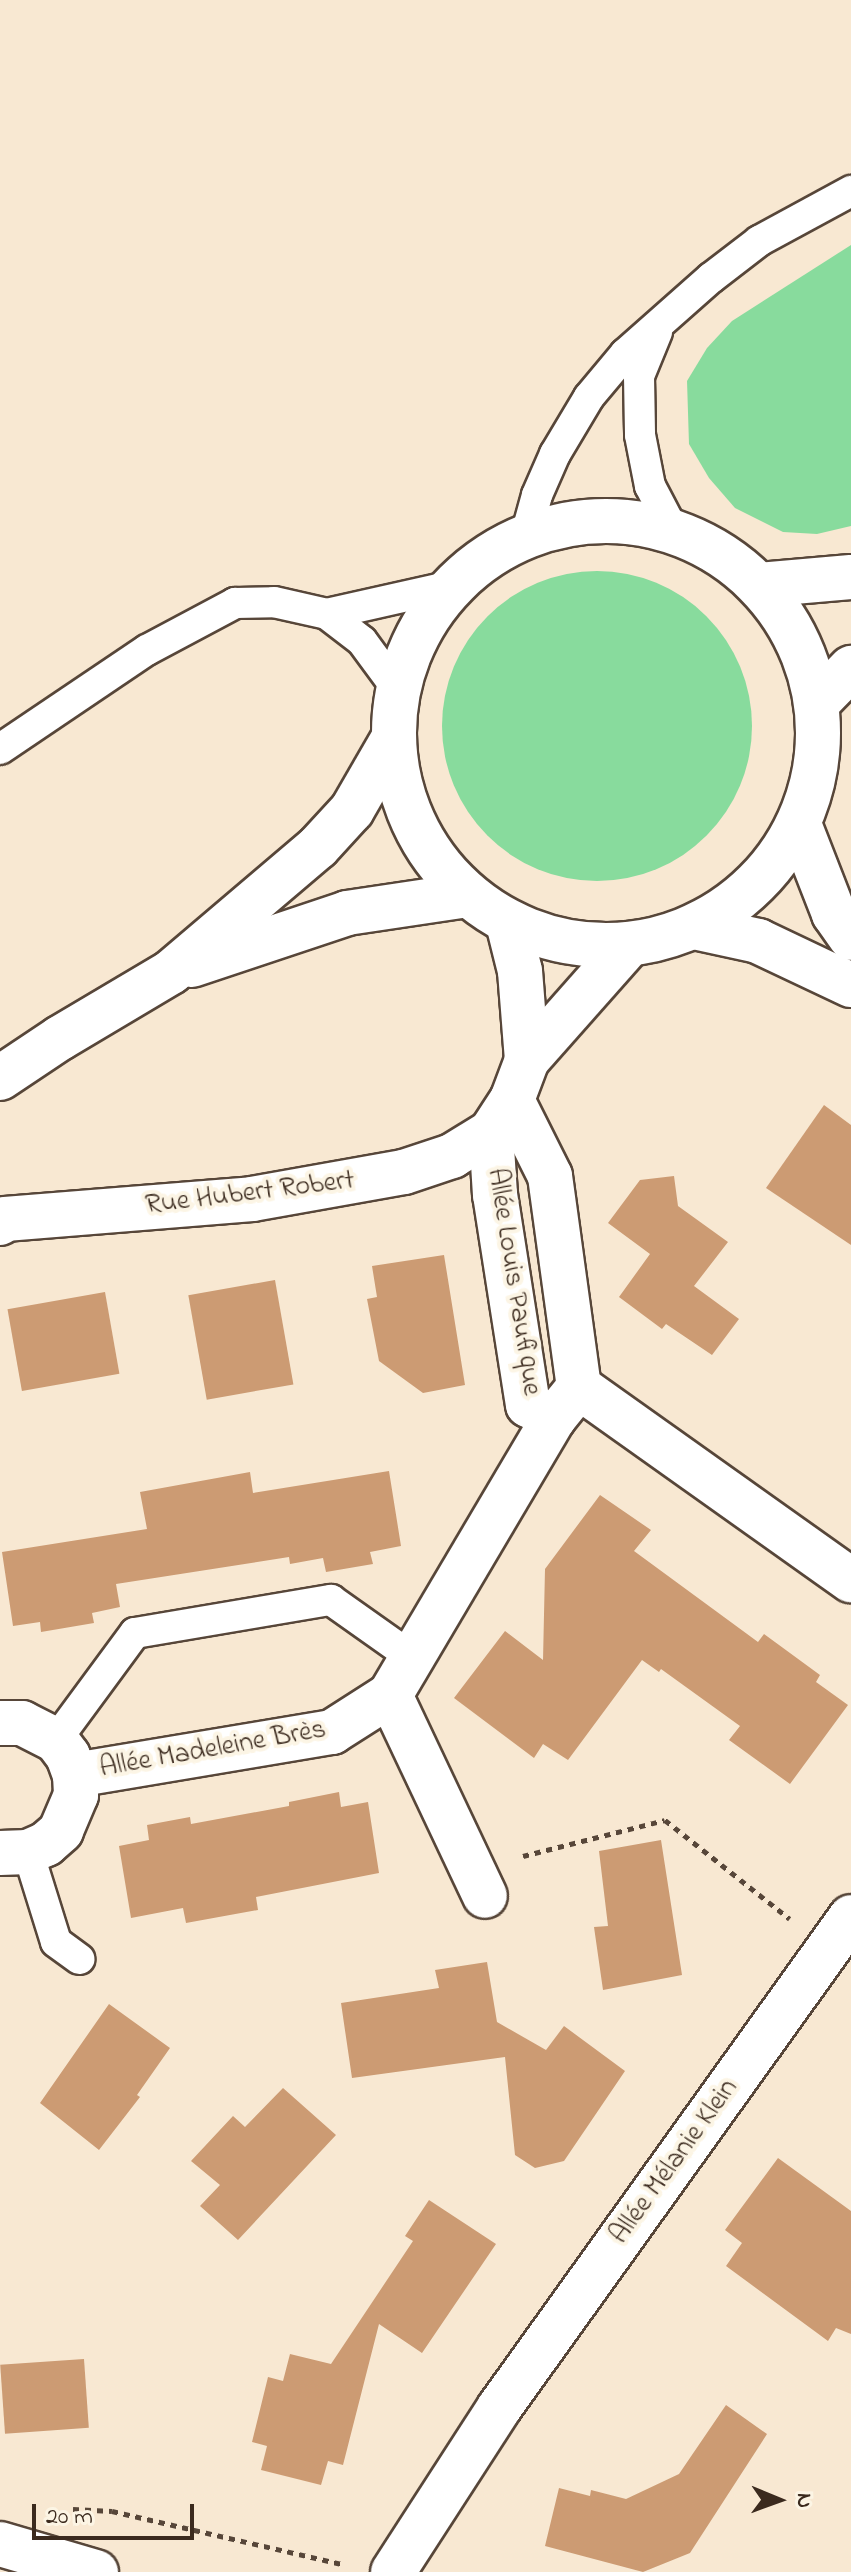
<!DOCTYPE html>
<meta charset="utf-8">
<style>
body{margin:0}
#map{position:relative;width:851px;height:2572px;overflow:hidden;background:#f8e8d2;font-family:"Indie Flower",sans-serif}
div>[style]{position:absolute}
.green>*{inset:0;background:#88db9d}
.round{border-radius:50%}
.building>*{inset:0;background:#cc9b73;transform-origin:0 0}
.path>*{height:5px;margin-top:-2.5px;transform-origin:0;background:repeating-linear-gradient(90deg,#574639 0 6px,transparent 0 12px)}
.roads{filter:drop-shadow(2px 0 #574639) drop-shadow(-2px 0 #574639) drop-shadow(0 2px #574639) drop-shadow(0 -2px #574639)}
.service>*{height:30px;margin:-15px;padding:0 15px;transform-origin:15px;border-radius:15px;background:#fff}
.pedestrian>*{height:44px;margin:-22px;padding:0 22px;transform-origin:22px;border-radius:22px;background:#fff}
.minor>*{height:44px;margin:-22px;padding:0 22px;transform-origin:22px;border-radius:22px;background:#fff}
.tertiary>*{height:44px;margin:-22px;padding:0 22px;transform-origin:22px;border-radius:22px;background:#fff}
.secondary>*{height:44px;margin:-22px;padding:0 22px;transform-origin:22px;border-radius:22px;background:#fff}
.secondary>.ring{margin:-22px;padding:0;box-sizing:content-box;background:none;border:44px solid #fff;border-radius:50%}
span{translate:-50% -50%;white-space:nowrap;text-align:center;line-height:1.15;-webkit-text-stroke:8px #fcf5e5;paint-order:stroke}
.street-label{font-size:28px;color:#3b2a1e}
.north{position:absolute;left:739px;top:2460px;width:80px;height:80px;-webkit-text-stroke:6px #fcf5e5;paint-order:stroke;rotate:91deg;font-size:22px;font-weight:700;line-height:32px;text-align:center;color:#3b2a1e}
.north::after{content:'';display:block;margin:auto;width:28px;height:36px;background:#3b2a1e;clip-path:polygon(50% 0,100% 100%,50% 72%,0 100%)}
.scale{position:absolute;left:32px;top:2504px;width:162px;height:36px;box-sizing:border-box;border:4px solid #3b2a1e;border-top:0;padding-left:10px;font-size:24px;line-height:28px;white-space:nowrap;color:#3b2a1e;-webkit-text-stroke:6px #fcf5e5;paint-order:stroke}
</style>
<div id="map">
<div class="green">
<div style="clip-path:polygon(851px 245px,851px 526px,817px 534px,783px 532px,735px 508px,709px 478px,689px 444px,687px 381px,707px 348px,732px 321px)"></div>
<div class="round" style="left:442px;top:571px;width:310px;height:310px"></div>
</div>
<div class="building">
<div style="clip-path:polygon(824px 1105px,851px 1125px,851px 1245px,766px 1188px)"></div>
<div style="clip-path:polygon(674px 1176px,678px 1206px,728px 1242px,694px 1286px,739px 1319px,712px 1355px,666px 1324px,662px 1329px,619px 1297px,650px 1254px,608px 1223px,640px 1180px)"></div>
<div style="clip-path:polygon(444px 1255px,465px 1385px,423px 1393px,379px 1361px,367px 1299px,377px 1297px,372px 1266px)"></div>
<div style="left:275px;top:1280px;width:106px;height:88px;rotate:80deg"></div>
<div style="left:105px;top:1292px;width:83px;height:99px;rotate:80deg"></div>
<div style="clip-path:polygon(389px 1471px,401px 1546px,370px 1552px,373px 1564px,326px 1572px,323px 1558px,290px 1564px,289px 1557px,116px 1584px,120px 1607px,92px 1613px,94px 1623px,41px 1632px,40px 1622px,13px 1626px,2px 1552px,147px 1529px,140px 1492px,250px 1472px,253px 1493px)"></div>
<div style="clip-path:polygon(600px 1495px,651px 1530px,634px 1551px,758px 1642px,764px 1634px,820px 1675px,816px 1682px,848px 1705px,790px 1784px,729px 1740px,740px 1726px,661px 1669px,659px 1672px,642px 1660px,568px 1760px,543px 1744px,534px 1758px,454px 1698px,505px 1631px,543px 1660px,545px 1569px)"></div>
<div style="clip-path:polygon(339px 1792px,341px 1807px,368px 1802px,379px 1873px,256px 1897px,258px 1910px,186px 1923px,183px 1908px,131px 1918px,119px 1846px,149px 1840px,147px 1825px,190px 1817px,191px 1824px,289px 1806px,289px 1802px)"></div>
<div style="clip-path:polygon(661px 1840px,682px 1975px,603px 1990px,594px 1927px,608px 1926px,599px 1851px)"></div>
<div style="clip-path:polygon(487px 1962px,497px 2022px,546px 2050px,564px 2026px,625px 2071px,564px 2161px,535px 2168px,515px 2155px,505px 2057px,352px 2078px,341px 2003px,439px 1988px,435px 1970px)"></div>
<div style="clip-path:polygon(109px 2004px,170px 2048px,137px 2095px,140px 2097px,99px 2150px,40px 2103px)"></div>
<div style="clip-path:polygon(283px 2088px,336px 2135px,238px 2240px,200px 2206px,220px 2185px,191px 2161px,233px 2116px,245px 2127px)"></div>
<div style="clip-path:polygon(778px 2158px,851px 2211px,851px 2334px,836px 2328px,828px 2341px,726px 2266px,742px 2243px,725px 2230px)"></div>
<div style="clip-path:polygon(429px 2200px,496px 2244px,422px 2353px,379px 2324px,343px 2465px,328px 2461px,321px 2485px,261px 2470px,267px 2446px,252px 2442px,268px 2377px,283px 2381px,290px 2354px,331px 2364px,413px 2241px,405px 2236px)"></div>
<div style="left:84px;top:2359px;width:69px;height:84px;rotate:86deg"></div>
<div style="clip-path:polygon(726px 2405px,767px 2434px,690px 2553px,643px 2572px,545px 2546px,559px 2488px,590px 2496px,591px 2490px,626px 2499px,679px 2474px)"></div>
</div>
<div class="path">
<div style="left:523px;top:1856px;width:146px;rotate:-14.2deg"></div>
<div style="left:665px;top:1820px;width:159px;rotate:38.4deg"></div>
<div style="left:73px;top:2509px;width:39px;rotate:3deg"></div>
<div style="left:112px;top:2511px;width:239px;rotate:13deg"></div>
</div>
<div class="roads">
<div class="service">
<div style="left:657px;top:332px;width:48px;rotate:112.2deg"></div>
<div style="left:639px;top:376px;width:59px;rotate:89deg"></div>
<div style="left:640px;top:435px;width:52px;rotate:78.9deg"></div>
<div style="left:650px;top:486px;width:50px;rotate:62.4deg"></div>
<div style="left:526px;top:535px;width:41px;rotate:-74.6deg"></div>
<div style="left:537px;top:495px;width:45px;rotate:-66.3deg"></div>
<div style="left:555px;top:454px;width:66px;rotate:-59.2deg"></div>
<div style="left:589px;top:397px;width:56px;rotate:-50.1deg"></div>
<div style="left:625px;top:354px;width:115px;rotate:-41.5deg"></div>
<div style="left:711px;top:278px;width:61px;rotate:-37.6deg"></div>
<div style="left:759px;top:241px;width:105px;rotate:-28.5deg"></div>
<div style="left:327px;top:614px;width:44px;rotate:37.6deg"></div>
<div style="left:362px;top:641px;width:61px;rotate:53.7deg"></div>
<div style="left:0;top:749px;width:177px;rotate:-34deg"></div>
<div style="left:147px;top:650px;width:100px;rotate:-28.1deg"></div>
<div style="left:235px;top:603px;width:39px;rotate:-1deg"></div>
<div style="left:274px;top:602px;width:54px;rotate:12.8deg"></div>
<div style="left:327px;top:614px;width:127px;rotate:-12.7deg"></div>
<div style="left:56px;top:1740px;width:133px;rotate:-53.6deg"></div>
<div style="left:135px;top:1633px;width:199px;rotate:-9.6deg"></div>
<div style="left:331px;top:1600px;width:100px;rotate:35.3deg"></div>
<div style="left:28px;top:1852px;width:94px;rotate:72.7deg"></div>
<div style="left:56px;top:1942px;width:29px;rotate:36deg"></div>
</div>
<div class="pedestrian">
<div style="left:499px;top:2408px;width:604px;rotate:-54.36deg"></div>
</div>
<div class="minor">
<div style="left:508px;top:923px;width:49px;rotate:76deg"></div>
<div style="left:520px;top:971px;width:89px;rotate:85.5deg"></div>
<div style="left:512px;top:1100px;width:85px;rotate:63.4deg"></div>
<div style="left:550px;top:1176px;width:213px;rotate:82.2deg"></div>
<div style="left:579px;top:1387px;width:40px;rotate:129deg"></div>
<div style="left:554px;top:1418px;width:29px;rotate:-153deg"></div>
<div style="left:528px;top:1405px;width:213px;rotate:-98.9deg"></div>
<div style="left:495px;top:1195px;width:63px;rotate:-93.6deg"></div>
<div style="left:491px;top:1132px;width:38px;rotate:-57deg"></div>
<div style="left:512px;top:1100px;width:43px;rotate:-69.4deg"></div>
<div style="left:527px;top:1060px;width:152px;rotate:-48.5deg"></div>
<div style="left:0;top:1223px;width:6px;rotate:-39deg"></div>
<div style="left:5px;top:1219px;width:248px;rotate:-4.6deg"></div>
<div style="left:252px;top:1199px;width:154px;rotate:-10.1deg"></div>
<div style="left:404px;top:1172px;width:51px;rotate:-18.4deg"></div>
<div style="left:452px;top:1156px;width:46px;rotate:-31.6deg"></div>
<div style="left:579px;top:1387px;width:334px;rotate:35.4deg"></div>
<div style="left:390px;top:1695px;width:222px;rotate:64.7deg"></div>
<div style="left:0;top:1723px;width:22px"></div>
<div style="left:22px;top:1723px;width:38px;rotate:27deg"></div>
<div style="left:56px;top:1740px;width:20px;rotate:53deg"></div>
<div style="left:68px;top:1756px;width:20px;rotate:70deg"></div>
<div style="left:75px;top:1775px;width:20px;rotate:87deg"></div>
<div style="left:76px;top:1795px;width:39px;rotate:113deg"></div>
<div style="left:61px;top:1831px;width:20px;rotate:139deg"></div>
<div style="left:46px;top:1844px;width:20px;rotate:156deg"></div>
<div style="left:28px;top:1852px;width:28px;rotate:178deg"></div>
<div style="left:75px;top:1775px;width:261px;rotate:-9.5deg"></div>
<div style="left:332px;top:1732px;width:69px;rotate:-32.5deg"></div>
<div style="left:390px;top:1695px;width:322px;rotate:-59.4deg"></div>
<div style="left:0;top:2544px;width:100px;rotate:16.3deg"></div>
<div style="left:393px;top:2572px;width:195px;rotate:-57.1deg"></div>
</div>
<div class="tertiary">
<div style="left:799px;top:824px;width:97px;rotate:68.7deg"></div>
<div style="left:834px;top:914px;width:29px;rotate:55deg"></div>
<div style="left:694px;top:927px;width:66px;rotate:12.3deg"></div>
<div style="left:758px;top:941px;width:103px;rotate:25.3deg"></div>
</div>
<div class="secondary">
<div class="ring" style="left:394px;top:521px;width:380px;height:380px"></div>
<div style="left:759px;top:585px;width:92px;rotate:-5deg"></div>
<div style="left:817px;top:703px;width:49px;rotate:-45.8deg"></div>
<div style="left:192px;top:965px;width:163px;rotate:-18.5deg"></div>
<div style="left:347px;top:913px;width:122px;rotate:-8.5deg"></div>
<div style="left:0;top:1078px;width:72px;rotate:-33.7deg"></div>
<div style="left:60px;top:1038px;width:129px;rotate:-30.7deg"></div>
<div style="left:171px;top:972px;width:193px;rotate:-40.4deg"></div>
<div style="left:318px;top:847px;width:50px;rotate:-47.4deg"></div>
<div style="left:352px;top:810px;width:82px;rotate:-60deg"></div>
</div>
</div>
<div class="street-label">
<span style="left:250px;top:1194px;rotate:-7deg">Rue Hubert Robert</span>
<span style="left:513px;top:1282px;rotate:81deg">Allée Louis Paufique</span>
<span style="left:213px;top:1750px;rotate:-10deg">Allée Madeleine Brès</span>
<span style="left:675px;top:2162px;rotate:-54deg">Allée Mélanie Klein</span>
</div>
<div class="north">N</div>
<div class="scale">20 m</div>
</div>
